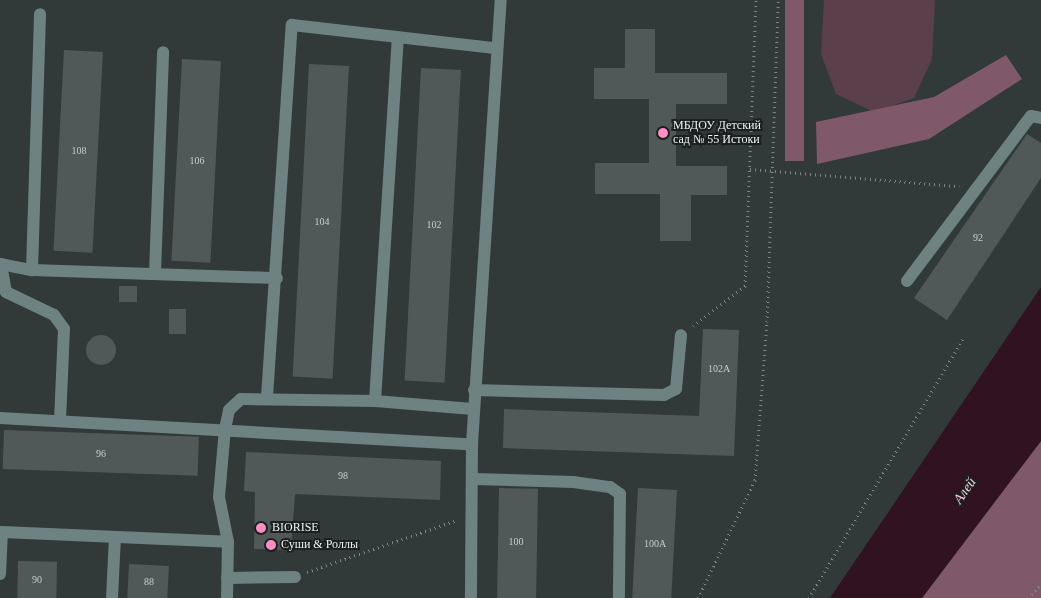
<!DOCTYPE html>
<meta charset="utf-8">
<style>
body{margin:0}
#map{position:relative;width:1041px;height:598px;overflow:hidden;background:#323939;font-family:Georgia,serif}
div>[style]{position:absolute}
.green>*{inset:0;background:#5b404b}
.forest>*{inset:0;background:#7f5969;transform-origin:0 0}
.water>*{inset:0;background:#301220}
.building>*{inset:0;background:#515858;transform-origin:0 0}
.round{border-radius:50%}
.path>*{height:3px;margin-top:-1.5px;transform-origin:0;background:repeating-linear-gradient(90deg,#7f8585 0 1px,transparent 0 5px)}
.minor>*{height:12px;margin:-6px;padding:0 6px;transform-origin:6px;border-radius:6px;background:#6d8281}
.dots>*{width:14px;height:14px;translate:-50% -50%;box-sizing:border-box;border:2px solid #1c1f1f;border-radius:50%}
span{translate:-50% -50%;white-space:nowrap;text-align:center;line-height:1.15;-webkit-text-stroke:4px #1c1f1f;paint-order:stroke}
.number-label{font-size:10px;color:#c7cccc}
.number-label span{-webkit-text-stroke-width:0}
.poi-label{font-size:12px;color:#eef3f3}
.left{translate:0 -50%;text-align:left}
.water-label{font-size:14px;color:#ffc9de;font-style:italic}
</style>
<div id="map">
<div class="green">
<div style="clip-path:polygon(824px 0,935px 0,932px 59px,914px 98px,874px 112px,836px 94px,821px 54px)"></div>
</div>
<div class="forest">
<div style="left:785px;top:0;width:19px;height:161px"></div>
<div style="clip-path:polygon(1006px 55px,1022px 79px,929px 139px,817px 164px,816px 122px,934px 97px)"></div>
<div style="clip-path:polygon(1041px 441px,1041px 598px,922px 598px,1005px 488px)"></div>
</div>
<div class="water">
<div style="clip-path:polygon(1041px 287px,1041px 441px,922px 598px,830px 598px)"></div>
</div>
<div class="building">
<div style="clip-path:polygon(625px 29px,655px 29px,655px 73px,727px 73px,727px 104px,676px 104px,676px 166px,727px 166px,727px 195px,691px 195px,691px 241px,660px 241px,660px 194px,595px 194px,595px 163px,649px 163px,649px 99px,594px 99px,594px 68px,625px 68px)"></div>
<div style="left:64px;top:50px;width:39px;height:201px;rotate:3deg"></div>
<div style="left:182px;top:59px;width:39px;height:202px;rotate:3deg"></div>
<div style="left:309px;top:64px;width:40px;height:313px;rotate:3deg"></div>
<div style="left:421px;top:68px;width:40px;height:313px;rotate:3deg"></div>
<div style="clip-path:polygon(1027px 134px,1041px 143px,1041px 178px,947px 320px,914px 298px)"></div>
<div style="left:119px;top:286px;width:18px;height:16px"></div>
<div style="left:169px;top:309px;width:17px;height:25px"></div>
<div style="clip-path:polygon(703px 329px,739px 330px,734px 456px,503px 448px,504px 409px,699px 416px)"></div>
<div class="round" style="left:86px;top:335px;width:30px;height:30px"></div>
<div style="left:4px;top:430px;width:195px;height:39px;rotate:2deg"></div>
<div style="clip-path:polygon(246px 452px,441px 461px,440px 500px,295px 494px,291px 550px,254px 549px,255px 492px,244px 491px)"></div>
<div style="left:499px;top:488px;width:39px;height:110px;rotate:1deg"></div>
<div style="left:638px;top:488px;width:39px;height:110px;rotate:3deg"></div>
<div style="left:18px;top:561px;width:39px;height:37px;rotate:1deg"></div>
<div style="left:129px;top:564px;width:40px;height:34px;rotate:3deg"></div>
</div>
<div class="path">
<div style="left:750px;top:169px;width:210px;rotate:4.7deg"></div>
<div style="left:693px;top:326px;width:66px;rotate:-37.6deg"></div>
<div style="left:745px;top:286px;width:286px;rotate:-87.8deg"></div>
<div style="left:307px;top:572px;width:159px;rotate:-19.1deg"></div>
<div style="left:698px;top:598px;width:131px;rotate:-64.2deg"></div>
<div style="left:755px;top:480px;width:158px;rotate:-85.7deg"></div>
<div style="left:767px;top:322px;width:322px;rotate:-88deg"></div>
<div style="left:809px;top:598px;width:301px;rotate:-59.3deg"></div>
<div style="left:1028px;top:598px;width:19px;rotate:-47deg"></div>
</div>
<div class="minor">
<div style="left:0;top:264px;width:33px;rotate:11deg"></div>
<div style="left:32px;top:270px;width:245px;rotate:1.9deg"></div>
<div style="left:1px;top:264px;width:28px;rotate:80deg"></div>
<div style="left:6px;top:292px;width:53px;rotate:25.6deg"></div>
<div style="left:54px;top:315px;width:17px;rotate:54deg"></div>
<div style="left:64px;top:329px;width:92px;rotate:92.5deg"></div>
<div style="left:32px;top:270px;width:256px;rotate:-88.2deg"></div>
<div style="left:155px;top:273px;width:221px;rotate:-87.9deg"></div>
<div style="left:907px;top:281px;width:206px;rotate:-53.1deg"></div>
<div style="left:1031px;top:116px;width:10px;rotate:11deg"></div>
<div style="left:474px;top:390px;width:190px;rotate:1.5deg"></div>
<div style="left:664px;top:395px;width:13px;rotate:-27deg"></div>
<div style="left:676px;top:389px;width:54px;rotate:-84.7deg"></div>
<div style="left:267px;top:397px;width:373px;rotate:-86.2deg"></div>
<div style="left:292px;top:25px;width:204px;rotate:6.5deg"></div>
<div style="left:375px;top:401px;width:364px;rotate:-86.4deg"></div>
<div style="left:0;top:418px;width:473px;rotate:3.2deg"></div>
<div style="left:472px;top:444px;width:154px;rotate:90.4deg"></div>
<div style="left:472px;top:444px;width:445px;rotate:-86.3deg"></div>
<div style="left:474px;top:479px;width:99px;rotate:1.7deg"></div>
<div style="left:573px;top:482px;width:37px;rotate:8deg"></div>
<div style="left:610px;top:487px;width:12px;rotate:35deg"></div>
<div style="left:620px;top:494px;width:104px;rotate:90.6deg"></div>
<div style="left:0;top:574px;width:42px;rotate:-87.3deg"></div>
<div style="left:2px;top:532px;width:226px;rotate:2.5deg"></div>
<div style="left:228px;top:542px;width:46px;rotate:-101.3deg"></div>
<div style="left:219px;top:497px;width:68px;rotate:-85deg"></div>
<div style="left:225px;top:429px;width:19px;rotate:-78deg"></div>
<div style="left:229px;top:410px;width:16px;rotate:-43deg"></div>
<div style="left:241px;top:399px;width:134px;rotate:0.9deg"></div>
<div style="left:375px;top:401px;width:98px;rotate:4.7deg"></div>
<div style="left:227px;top:578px;width:68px;rotate:-0.8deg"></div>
<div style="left:112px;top:598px;width:61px;rotate:-87.2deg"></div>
<div style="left:227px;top:598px;width:56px;rotate:-89deg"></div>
</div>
<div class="dots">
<div style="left:663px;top:133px;background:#fd8ec0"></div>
<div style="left:261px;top:528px;background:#fd8ec0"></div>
<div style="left:271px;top:545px;background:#fd8ec0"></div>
</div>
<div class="number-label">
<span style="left:79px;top:151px">108</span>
<span style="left:197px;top:161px">106</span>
<span style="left:322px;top:222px">104</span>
<span style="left:434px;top:225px">102</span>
<span style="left:978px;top:238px">92</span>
<span style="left:719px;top:369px">102А</span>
<span style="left:101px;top:454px">96</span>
<span style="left:343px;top:476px">98</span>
<span style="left:516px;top:542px">100</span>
<span style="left:655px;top:544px">100А</span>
<span style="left:37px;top:580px">90</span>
<span style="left:149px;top:582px">88</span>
</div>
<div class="poi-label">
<span class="left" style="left:673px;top:133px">МБДОУ Детский<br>сад № 55 Истоки</span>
<span class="left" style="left:272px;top:528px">BIORISE</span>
<span class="left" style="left:281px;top:545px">Суши &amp; Роллы</span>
</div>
<div class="water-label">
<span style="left:965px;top:491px;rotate:-55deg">Алей</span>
</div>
</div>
